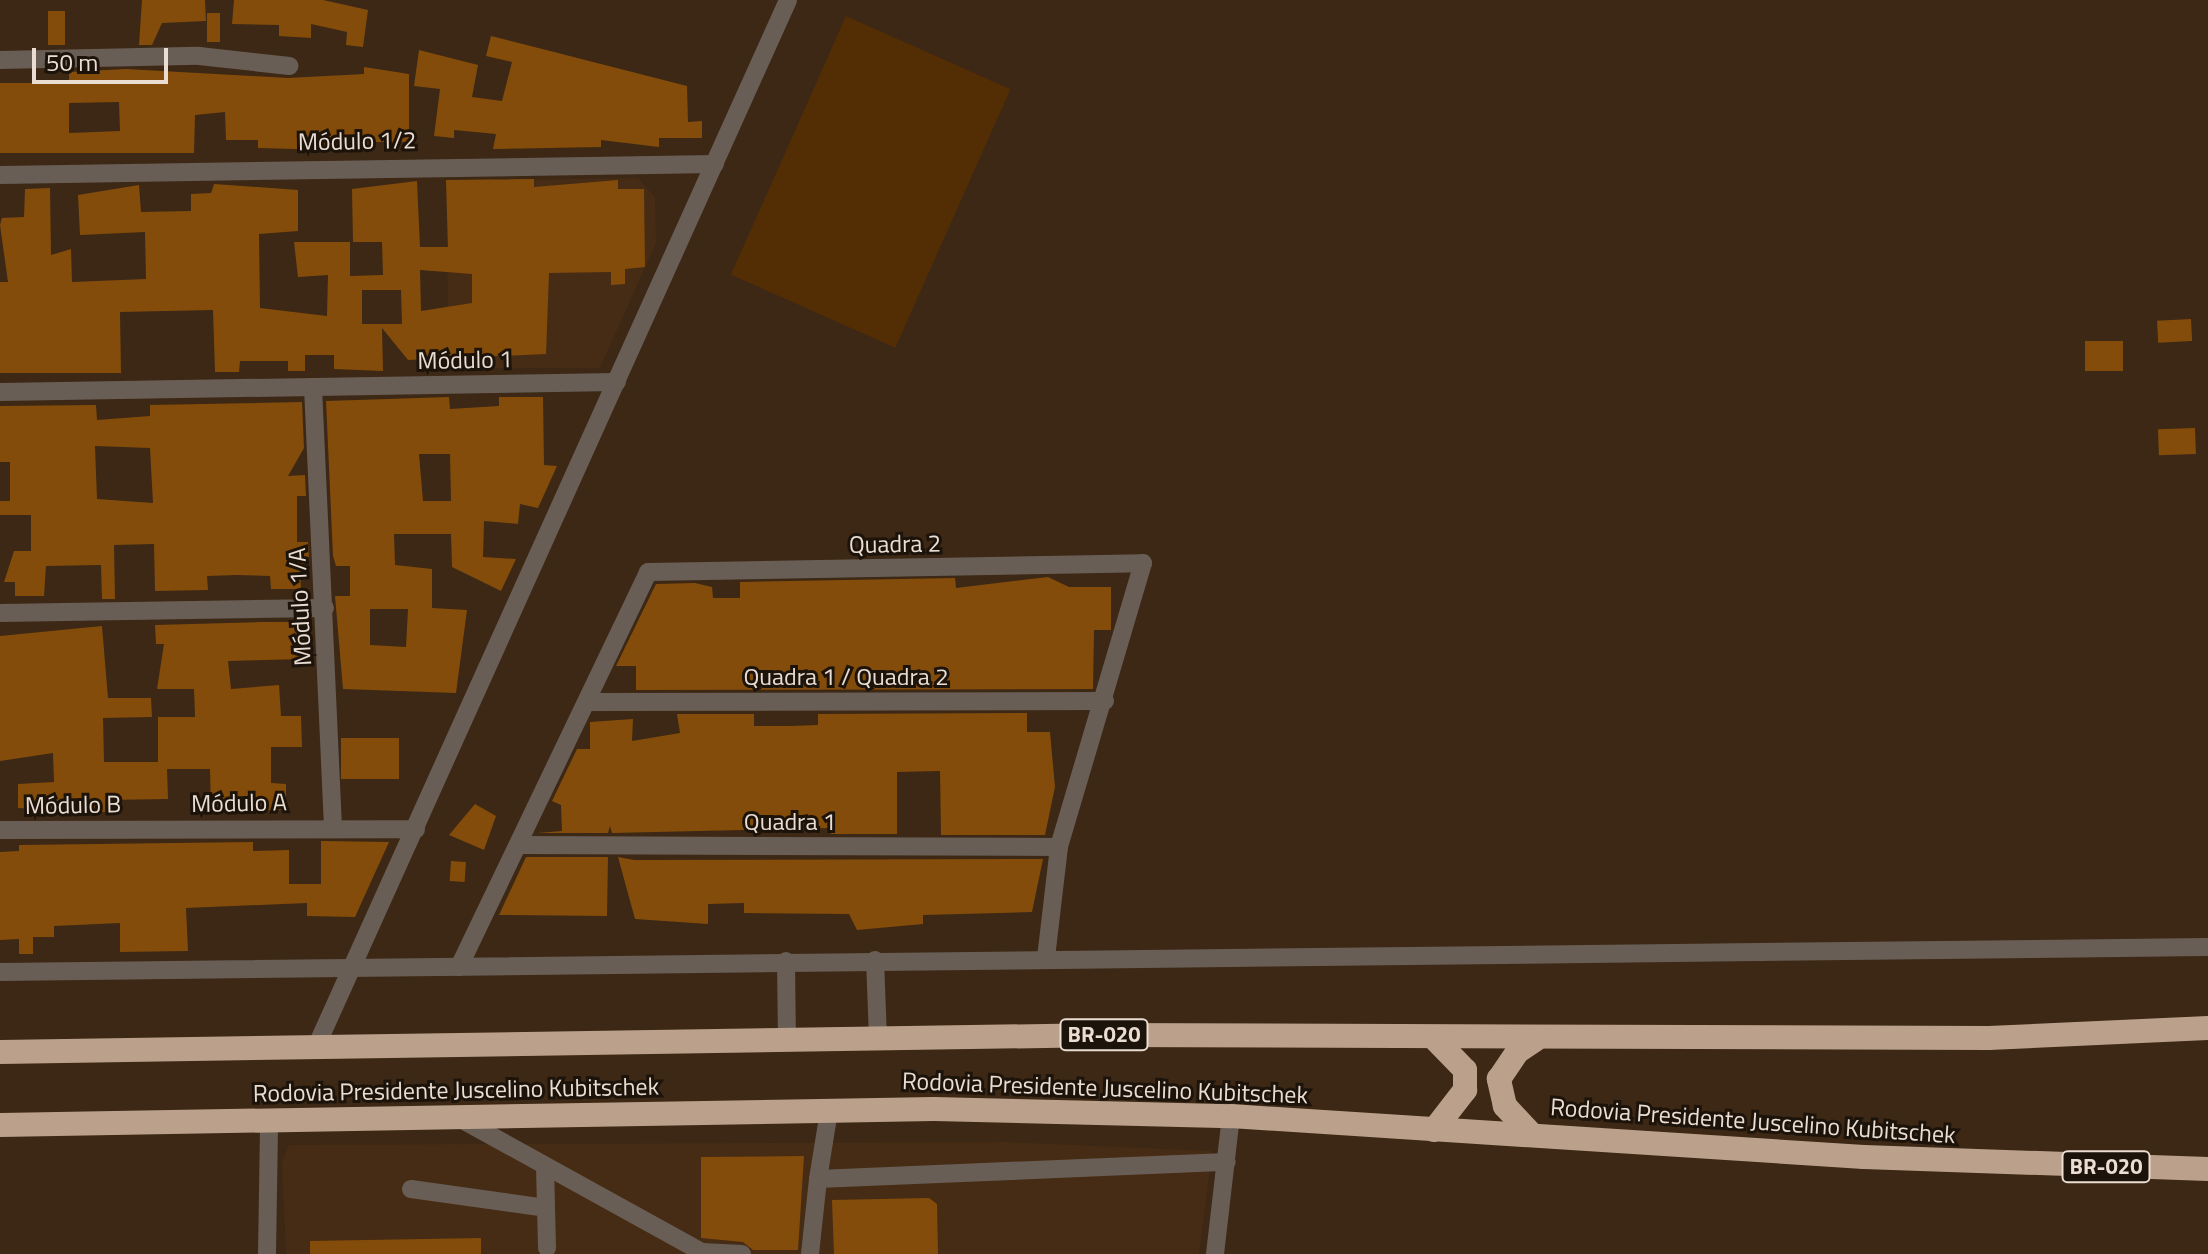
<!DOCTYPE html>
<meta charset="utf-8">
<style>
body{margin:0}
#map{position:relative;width:2208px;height:1254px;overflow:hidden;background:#3c2815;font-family:"Titillium Web",sans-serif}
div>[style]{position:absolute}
.built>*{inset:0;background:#462c14}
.green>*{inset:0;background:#532e04;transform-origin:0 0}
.building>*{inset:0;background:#844c0a;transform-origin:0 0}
.minor>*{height:18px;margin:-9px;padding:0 9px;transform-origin:9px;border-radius:9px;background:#695e55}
.highway>*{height:24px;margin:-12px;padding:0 12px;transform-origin:12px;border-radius:12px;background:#bba18b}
span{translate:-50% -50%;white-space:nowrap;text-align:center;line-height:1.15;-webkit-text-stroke:6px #1c130b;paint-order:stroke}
.shield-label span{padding:2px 6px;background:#1c130b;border:2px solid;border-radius:6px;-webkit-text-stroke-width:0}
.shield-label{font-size:22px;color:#ebddd2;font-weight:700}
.street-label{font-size:24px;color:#ebddd2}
.scale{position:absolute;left:32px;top:48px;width:136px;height:36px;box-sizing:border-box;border:4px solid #ebddd2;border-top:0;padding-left:10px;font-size:24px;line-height:28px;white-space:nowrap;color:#ebddd2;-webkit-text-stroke:6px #1c130b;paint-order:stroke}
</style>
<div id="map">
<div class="built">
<div style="clip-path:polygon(638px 178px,655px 197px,656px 243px,600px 368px,449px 368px,446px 181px)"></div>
<div style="clip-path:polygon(1006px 1142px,1212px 1151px,1199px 1254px,286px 1254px,282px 1161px,289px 1145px)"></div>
</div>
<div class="green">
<div style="left:846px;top:16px;width:180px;height:283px;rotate:24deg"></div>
</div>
<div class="building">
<div style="clip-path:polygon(142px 0,205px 0,206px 21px,162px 23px,152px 45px,139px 45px)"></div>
<div style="clip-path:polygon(234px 0,323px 0,368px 10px,363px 47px,346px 45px,347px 32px,311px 24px,311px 38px,279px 36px,279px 25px,232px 24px)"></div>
<div style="left:48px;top:11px;width:17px;height:34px"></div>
<div style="left:207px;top:13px;width:13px;height:29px"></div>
<div style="clip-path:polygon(491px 36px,687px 86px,688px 122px,702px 121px,702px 138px,659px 138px,659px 147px,601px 140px,601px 147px,493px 149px,496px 134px,454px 130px,454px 138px,434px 136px,440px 89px,414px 86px,419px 50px,478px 65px,472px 97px,502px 101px,512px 62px,486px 56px)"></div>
<div style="clip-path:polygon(evenodd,364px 67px,409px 74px,409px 142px,373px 142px,373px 151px,258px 148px,258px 140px,226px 140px,225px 112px,195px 115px,194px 153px,0 153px,0 83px,69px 83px,69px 72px,126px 69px,288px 78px,364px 74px,364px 67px,119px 102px,120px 131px,69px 133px,69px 103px,119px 102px)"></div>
<div style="clip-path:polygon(evenodd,534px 179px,534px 187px,618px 180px,618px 189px,644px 189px,645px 267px,625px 269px,625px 284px,611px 285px,611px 272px,549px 273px,546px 354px,408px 360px,382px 328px,383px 371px,334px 369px,334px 355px,305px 355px,305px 371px,288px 371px,288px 361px,240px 361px,239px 372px,215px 372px,213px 310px,120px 312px,121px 373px,0 373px,0 282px,8px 282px,0 225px,2px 218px,24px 217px,25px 189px,50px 188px,51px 255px,71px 249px,72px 282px,146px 279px,145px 232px,80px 235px,78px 195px,139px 185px,141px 212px,191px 211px,191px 194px,211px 193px,214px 184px,298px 190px,298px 231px,259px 234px,260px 308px,327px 316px,328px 275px,298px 277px,294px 242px,350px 242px,350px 276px,383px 275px,382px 242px,353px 242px,352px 189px,417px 181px,420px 247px,448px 247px,446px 180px,534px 179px,420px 270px,472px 274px,472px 303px,421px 311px,420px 270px,534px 179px,362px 290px,401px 290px,402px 324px,362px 324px,362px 290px)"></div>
<div style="left:2191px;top:319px;width:22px;height:34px;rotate:87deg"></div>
<div style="left:2123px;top:341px;width:30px;height:38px;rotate:90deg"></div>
<div style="clip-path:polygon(evenodd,449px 397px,450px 409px,499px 406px,499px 397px,543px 397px,544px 465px,557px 466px,538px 508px,520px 504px,518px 524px,484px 521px,483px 557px,516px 559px,501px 591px,452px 567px,451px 534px,394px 534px,395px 565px,432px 569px,432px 608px,467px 610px,456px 693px,343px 689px,335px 596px,350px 596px,350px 566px,336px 566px,333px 556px,326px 401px,449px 397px,419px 454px,450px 454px,451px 501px,423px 501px,419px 454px,449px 397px,370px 609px,408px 609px,406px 647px,370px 645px,370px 609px)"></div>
<div style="clip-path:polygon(evenodd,302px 402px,304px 448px,288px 476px,305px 475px,306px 496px,297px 496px,297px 542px,308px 542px,309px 558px,300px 569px,301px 589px,271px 589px,270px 576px,237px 575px,207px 576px,208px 590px,155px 591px,154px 544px,114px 545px,115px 599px,102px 599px,101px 565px,46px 566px,44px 596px,15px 596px,15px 582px,4px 582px,14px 551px,31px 551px,31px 515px,0 515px,0 501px,10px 501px,10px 462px,0 462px,0 406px,96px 405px,97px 420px,150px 416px,150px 405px,302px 402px,95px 446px,150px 448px,153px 503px,97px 499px,95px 446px)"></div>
<div style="left:2195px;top:428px;width:26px;height:37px;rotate:88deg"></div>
<div style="clip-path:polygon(1048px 577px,1069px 587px,1111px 587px,1111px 630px,1094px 630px,1093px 689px,636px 690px,636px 666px,616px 666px,656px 584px,695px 583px,712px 587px,713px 598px,740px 598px,740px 582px,955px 578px,956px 588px)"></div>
<div style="clip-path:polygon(262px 622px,303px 622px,305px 659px,228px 661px,231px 689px,279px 685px,281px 716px,301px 716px,302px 747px,271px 747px,271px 783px,286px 784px,286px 810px,211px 811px,210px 769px,167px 769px,168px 799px,105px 800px,105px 812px,18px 808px,18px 784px,54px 782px,53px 753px,0 761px,0 636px,102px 626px,108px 698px,151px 698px,152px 717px,103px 718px,104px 762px,158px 762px,158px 717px,195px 717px,194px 689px,157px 689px,164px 644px,156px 644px,155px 625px)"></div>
<div style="clip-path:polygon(1027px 713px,1027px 732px,1050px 732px,1055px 787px,1045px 835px,941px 835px,940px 771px,897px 772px,897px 834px,831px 834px,831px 828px,612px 833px,610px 826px,608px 833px,538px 833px,562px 831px,561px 805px,552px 801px,577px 749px,590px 749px,590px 722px,633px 719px,632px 741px,680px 733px,677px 714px,754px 714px,754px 726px,790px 726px,818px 725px,818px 714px)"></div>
<div style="left:399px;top:738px;width:41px;height:58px;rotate:90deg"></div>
<div style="clip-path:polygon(475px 804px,496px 816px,484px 850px,449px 835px)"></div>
<div style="clip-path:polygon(321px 841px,389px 842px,355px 917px,307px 916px,307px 903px,186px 908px,188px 951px,120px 952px,120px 923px,54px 926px,54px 937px,33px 937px,33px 954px,19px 954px,19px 939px,0 940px,0 852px,19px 851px,19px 845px,253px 842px,253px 851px,289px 850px,289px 884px,321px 884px)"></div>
<div style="clip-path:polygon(526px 857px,608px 857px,607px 916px,499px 915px)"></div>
<div style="clip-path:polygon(618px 857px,634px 860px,1043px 859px,1032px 912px,923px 915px,923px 924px,857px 930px,849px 914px,744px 913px,744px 903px,708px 904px,708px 924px,635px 919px)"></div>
<div style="left:451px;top:861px;width:15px;height:20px;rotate:4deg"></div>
<div style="clip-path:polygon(804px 1156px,798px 1250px,753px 1250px,743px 1242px,701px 1238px,701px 1157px)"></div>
<div style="clip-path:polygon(929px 1198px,937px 1204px,938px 1254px,834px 1254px,832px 1200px)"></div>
<div style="clip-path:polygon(481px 1238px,481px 1254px,310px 1254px,310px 1241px)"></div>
</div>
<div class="minor">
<div style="left:0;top:60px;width:199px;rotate:-1.2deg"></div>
<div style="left:199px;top:56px;width:91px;rotate:6.3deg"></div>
<div style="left:0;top:175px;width:715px;rotate:-0.88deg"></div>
<div style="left:313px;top:387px;width:439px;rotate:87.4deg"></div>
<div style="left:0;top:392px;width:617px;rotate:-0.93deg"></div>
<div style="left:0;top:613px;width:325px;rotate:-0.9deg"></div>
<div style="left:587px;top:702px;width:518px;rotate:-0.11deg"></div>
<div style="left:0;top:830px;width:416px;rotate:-0.1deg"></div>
<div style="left:521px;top:845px;width:538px;rotate:0.21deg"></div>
<div style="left:875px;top:960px;width:78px;rotate:87.8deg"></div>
<div style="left:786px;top:961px;width:79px;rotate:89.3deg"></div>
<div style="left:459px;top:967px;width:438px;rotate:-64.4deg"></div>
<div style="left:648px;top:572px;width:495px;rotate:-1deg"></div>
<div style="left:1143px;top:563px;width:296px;rotate:106.5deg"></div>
<div style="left:1059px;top:847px;width:111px;rotate:96.7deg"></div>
<div style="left:0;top:972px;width:2208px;rotate:-0.65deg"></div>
<div style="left:316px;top:1047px;width:1148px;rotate:-65.73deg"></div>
<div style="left:459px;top:1118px;width:277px;rotate:28.9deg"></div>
<div style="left:702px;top:1252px;width:40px;rotate:2.9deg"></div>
<div style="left:545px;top:1166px;width:82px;rotate:88.6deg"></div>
<div style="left:818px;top:1179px;width:69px;rotate:-80.8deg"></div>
<div style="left:411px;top:1189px;width:136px;rotate:8deg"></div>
<div style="left:267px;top:1254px;width:132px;rotate:-89.1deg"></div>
<div style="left:810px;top:1254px;width:75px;rotate:-83.9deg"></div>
<div style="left:818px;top:1179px;width:409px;rotate:-2.4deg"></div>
<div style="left:1215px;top:1254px;width:139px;rotate:-83.4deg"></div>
</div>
<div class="highway">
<div style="left:0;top:1052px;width:1104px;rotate:-0.88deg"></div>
<div style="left:1104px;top:1035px;width:885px;rotate:0.19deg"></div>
<div style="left:1989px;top:1038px;width:219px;rotate:-2.6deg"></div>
<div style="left:0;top:1125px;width:934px;rotate:-0.98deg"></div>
<div style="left:934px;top:1109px;width:297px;rotate:1.4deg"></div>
<div style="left:1231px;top:1116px;width:634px;rotate:3.71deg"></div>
<div style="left:1864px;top:1157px;width:344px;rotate:2deg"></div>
<div style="left:1434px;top:1130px;width:51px;rotate:-52.2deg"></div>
<div style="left:1465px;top:1090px;width:20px;rotate:-90deg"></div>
<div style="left:1465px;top:1070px;width:45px;rotate:-134.1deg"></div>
<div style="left:1532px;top:1135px;width:40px;rotate:-133deg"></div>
<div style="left:1505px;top:1106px;width:28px;rotate:-103deg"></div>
<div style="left:1499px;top:1079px;width:32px;rotate:-56deg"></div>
<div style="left:1517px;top:1052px;width:22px;rotate:-34deg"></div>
</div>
<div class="shield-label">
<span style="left:1104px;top:1035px">BR-020</span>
<span style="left:2106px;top:1167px">BR-020</span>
</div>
<div class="street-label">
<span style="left:357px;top:141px;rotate:-1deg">Módulo 1/2</span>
<span style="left:465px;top:360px;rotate:-1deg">Módulo 1</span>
<span style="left:895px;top:544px;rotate:-1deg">Quadra 2</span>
<span style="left:300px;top:607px;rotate:-93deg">Módulo 1/A</span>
<span style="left:846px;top:677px">Quadra 1 / Quadra 2</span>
<span style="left:239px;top:803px;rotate:-1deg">Módulo A</span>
<span style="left:73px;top:805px;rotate:-1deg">Módulo B</span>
<span style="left:790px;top:822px">Quadra 1</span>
<span style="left:1105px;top:1088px;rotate:2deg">Rodovia Presidente Juscelino Kubitschek</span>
<span style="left:456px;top:1090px;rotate:-1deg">Rodovia Presidente Juscelino Kubitschek</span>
<span style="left:1753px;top:1121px;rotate:4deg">Rodovia Presidente Juscelino Kubitschek</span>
</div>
<div class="scale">50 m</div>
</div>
